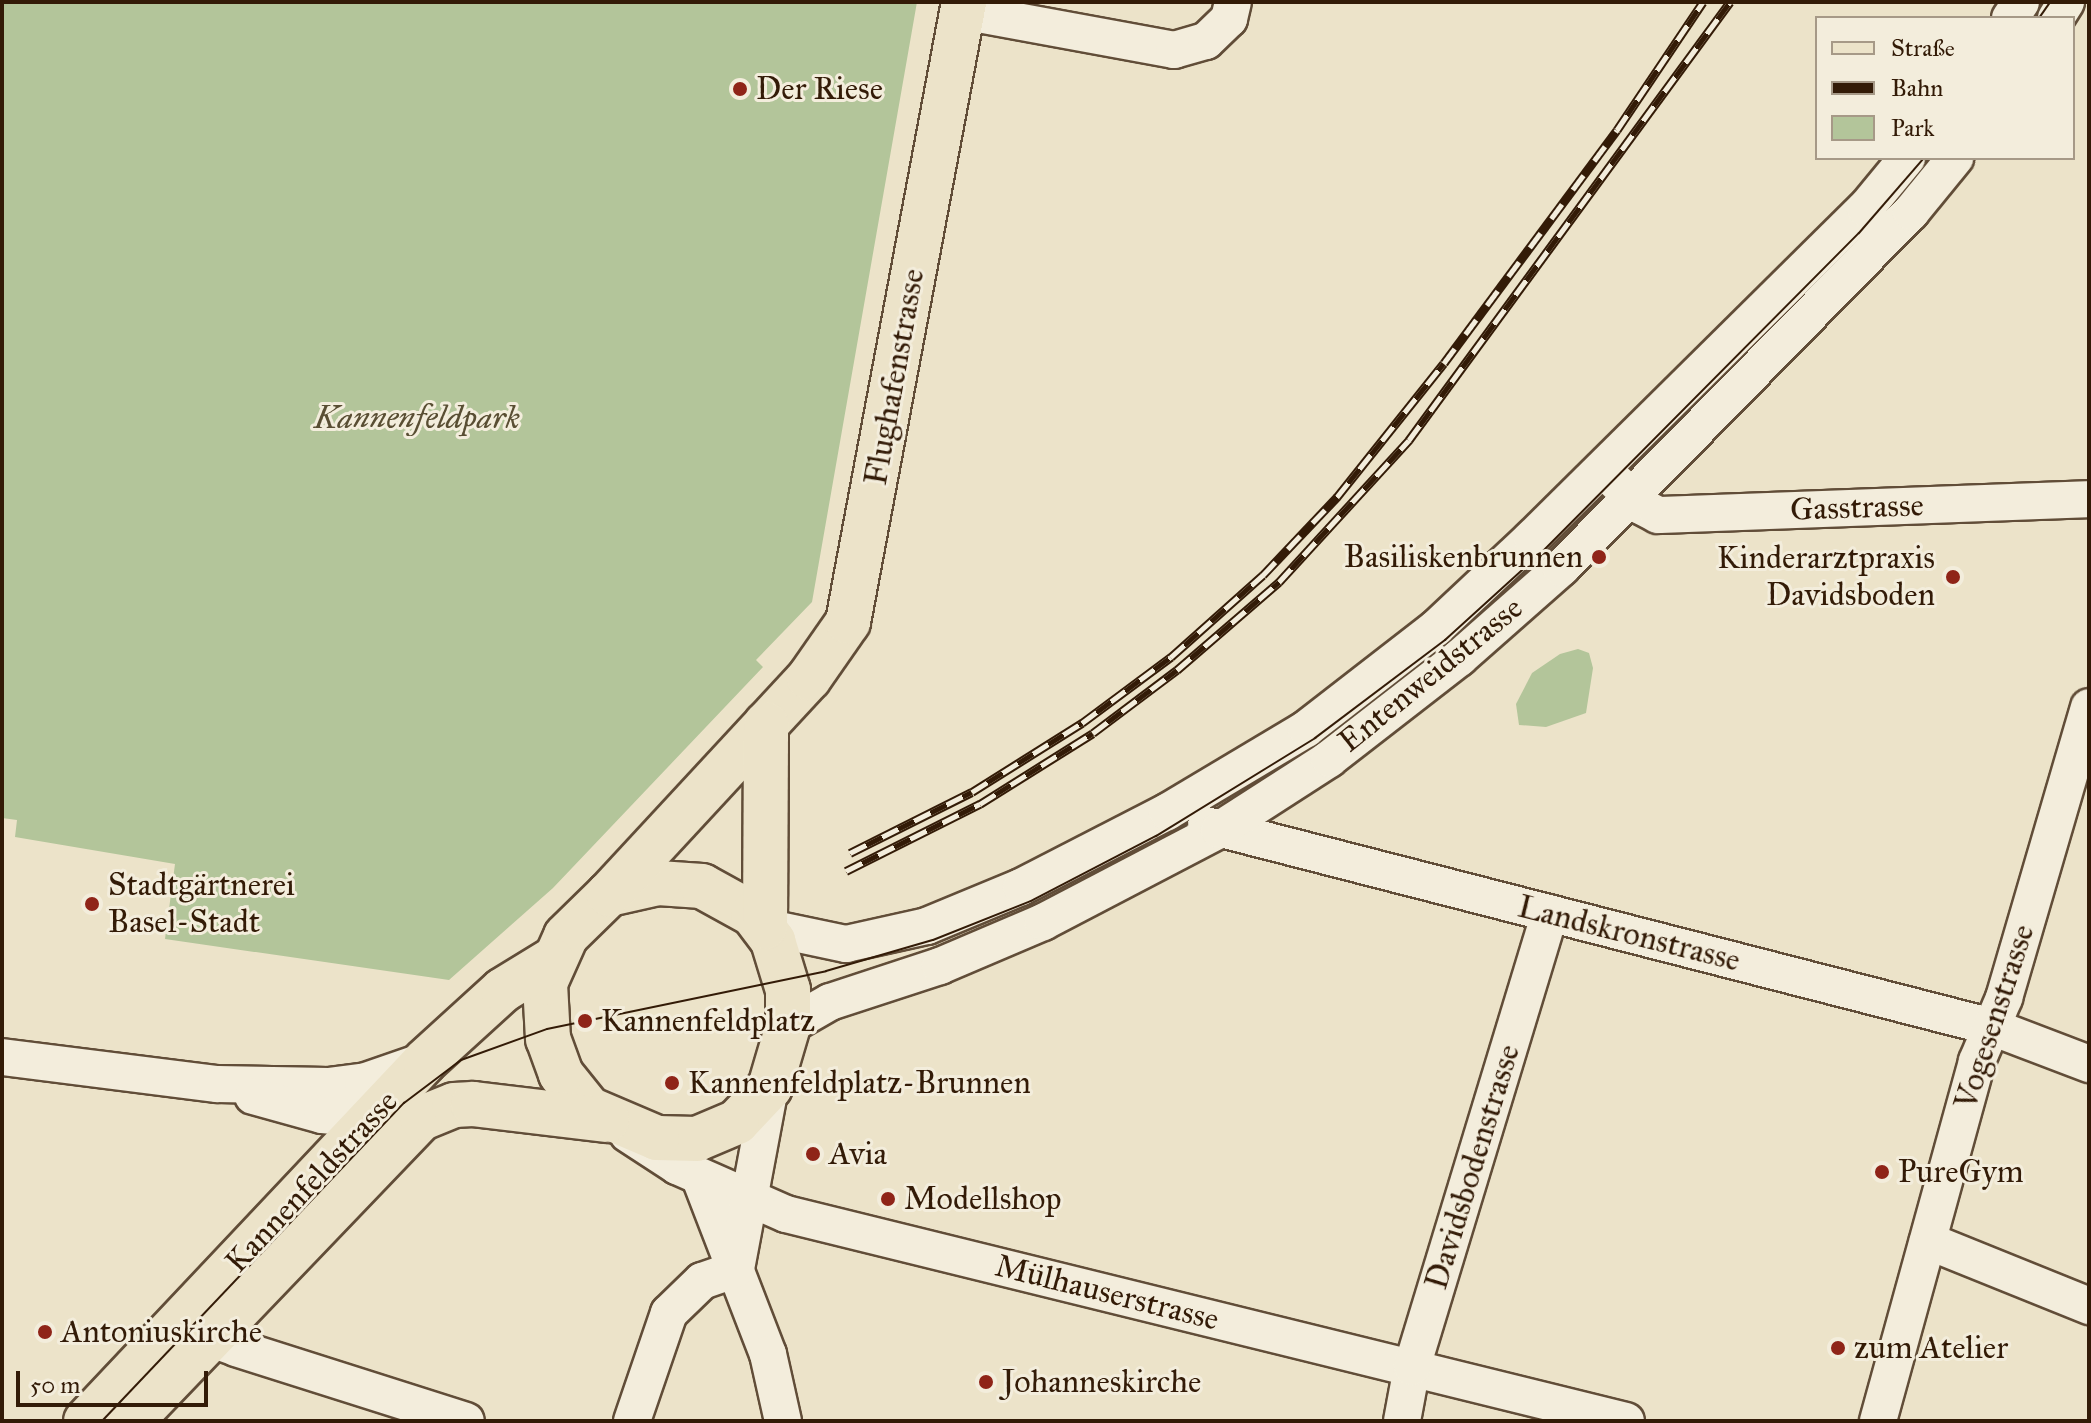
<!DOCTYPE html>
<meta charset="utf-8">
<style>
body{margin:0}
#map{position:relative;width:2091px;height:1423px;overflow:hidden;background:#ece3c9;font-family:"IM FELL Great Primer",serif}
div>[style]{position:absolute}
.green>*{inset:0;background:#b3c59a}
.roads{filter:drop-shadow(2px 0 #614d38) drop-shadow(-2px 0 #614d38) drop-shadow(0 2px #614d38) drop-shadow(0 -2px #614d38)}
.minor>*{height:36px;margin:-18px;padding:0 18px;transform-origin:18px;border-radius:18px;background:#f3eddc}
.major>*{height:44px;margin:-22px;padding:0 22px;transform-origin:22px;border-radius:22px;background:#ece3c9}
.tram>*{height:2px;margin:-1px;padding:0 1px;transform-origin:1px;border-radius:1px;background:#331b07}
.rail>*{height:9px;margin-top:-4.5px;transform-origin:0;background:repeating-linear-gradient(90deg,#f3eddc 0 18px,#331b07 0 36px);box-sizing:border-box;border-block:2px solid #331b07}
.dots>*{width:22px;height:22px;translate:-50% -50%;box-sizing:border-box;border:4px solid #f3eddc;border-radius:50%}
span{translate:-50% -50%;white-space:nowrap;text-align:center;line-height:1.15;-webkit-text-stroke:6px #f3eddc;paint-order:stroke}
.poi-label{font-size:32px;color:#331b07}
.left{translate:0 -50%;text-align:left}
.right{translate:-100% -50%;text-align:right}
.street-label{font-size:32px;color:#331b07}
.park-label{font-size:32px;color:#594e33;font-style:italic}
.frame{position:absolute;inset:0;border:4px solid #331b07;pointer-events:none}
.legend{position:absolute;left:1815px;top:16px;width:260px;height:144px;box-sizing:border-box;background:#f3eddc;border:2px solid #a69987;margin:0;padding:10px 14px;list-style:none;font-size:24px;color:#331b07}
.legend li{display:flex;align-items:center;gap:16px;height:40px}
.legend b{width:40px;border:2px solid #a69987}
.scale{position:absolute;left:16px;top:1371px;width:192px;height:36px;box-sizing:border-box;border:4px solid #331b07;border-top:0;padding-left:10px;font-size:24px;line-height:28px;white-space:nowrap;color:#331b07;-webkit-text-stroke:6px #f3eddc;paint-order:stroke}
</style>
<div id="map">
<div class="green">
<div style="clip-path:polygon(2px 2px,917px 2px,812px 602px,756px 660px,763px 667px,553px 888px,449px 980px,165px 939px,175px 864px,15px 837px,17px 820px,2px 818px)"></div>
<div style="clip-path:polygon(1578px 649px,1589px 653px,1593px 668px,1586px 713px,1546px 727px,1519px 725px,1516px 704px,1532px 673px,1560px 654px)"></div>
</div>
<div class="roads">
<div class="minor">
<div style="left:962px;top:11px;width:216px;rotate:10.4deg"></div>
<div style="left:1174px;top:50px;width:33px;rotate:-16deg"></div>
<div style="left:1206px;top:41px;width:32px;rotate:-44deg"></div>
<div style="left:1229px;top:19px;width:17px;rotate:-77deg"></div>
<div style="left:2010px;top:18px;width:19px;rotate:-55deg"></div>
<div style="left:2056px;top:18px;width:19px;rotate:-58deg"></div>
<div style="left:1613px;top:479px;width:39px;rotate:44deg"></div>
<div style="left:1641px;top:506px;width:19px;rotate:28deg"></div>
<div style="left:1658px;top:515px;width:431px;rotate:-2.1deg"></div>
<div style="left:1206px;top:825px;width:812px;rotate:14.41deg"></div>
<div style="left:1992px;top:1027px;width:104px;rotate:20.9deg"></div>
<div style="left:765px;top:927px;width:83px;rotate:11.9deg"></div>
<div style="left:846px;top:944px;width:83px;rotate:-12.5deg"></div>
<div style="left:927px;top:926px;width:102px;rotate:-22.5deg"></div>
<div style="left:1021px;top:887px;width:164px;rotate:-27.2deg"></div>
<div style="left:1167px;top:812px;width:162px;rotate:-30.8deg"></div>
<div style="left:1306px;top:729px;width:165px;rotate:-37.8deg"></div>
<div style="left:1436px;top:628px;width:132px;rotate:-43.2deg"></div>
<div style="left:1532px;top:538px;width:468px;rotate:-44.7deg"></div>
<div style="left:1865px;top:209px;width:66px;rotate:-50.5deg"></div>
<div style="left:788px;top:1026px;width:48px;rotate:-29.7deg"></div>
<div style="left:830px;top:1002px;width:116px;rotate:-18.1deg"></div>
<div style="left:940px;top:966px;width:112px;rotate:-23.1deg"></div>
<div style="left:1043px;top:922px;width:199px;rotate:-27.6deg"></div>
<div style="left:1219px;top:830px;width:131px;rotate:-32.8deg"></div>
<div style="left:1329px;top:759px;width:165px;rotate:-37.8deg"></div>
<div style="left:1459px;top:658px;width:136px;rotate:-41.4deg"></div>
<div style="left:1561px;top:568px;width:499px;rotate:-45.5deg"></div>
<div style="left:1911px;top:212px;width:70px;rotate:-50.8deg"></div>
<div style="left:2px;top:1057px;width:217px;rotate:7.2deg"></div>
<div style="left:217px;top:1084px;width:111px;rotate:1deg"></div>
<div style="left:328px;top:1086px;width:35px;rotate:-7deg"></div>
<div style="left:363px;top:1082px;width:65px;rotate:-19deg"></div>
<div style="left:253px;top:1096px;width:72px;rotate:15.4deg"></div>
<div style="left:322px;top:1115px;width:69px;rotate:5deg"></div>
<div style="left:628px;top:1134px;width:59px;rotate:33.1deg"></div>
<div style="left:677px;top:1166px;width:119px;rotate:23.8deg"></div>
<div style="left:786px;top:1214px;width:865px;rotate:13.84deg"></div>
<div style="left:700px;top:1178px;width:189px;rotate:68.9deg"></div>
<div style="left:768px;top:1354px;width:69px;rotate:77.4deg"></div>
<div style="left:1928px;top:1241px;width:174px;rotate:22deg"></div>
<div style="left:736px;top:1269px;width:185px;rotate:-79.4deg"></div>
<div style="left:190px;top:1322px;width:25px;rotate:40deg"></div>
<div style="left:209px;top:1338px;width:29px;rotate:20deg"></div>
<div style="left:236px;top:1348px;width:241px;rotate:17.6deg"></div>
<div style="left:632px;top:1421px;width:114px;rotate:-71.1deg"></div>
<div style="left:669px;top:1313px;width:46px;rotate:-44.1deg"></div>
<div style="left:702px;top:1281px;width:36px;rotate:-19deg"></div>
<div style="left:1402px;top:1421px;width:55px;rotate:-79.5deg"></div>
<div style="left:1412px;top:1367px;width:474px;rotate:-73.1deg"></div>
<div style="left:1878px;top:1421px;width:373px;rotate:-74.6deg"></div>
<div style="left:1977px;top:1061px;width:69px;rotate:-66.8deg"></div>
<div style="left:2004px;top:998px;width:303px;rotate:-73.7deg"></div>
</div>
<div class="major">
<div style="left:658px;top:883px;width:44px;rotate:3.9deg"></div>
<div style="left:702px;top:886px;width:58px;rotate:28.8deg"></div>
<div style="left:753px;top:914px;width:34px;rotate:53deg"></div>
<div style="left:773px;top:941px;width:51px;rotate:73deg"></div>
<div style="left:788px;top:990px;width:36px;rotate:90deg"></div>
<div style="left:788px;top:1026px;width:64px;rotate:106.4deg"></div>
<div style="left:770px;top:1087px;width:48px;rotate:133.3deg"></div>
<div style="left:737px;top:1122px;width:43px;rotate:157deg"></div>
<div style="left:697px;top:1139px;width:40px;rotate:-178.6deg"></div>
<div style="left:657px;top:1138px;width:74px;rotate:-156.9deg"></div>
<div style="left:589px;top:1109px;width:45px;rotate:-128.7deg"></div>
<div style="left:561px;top:1074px;width:37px;rotate:-110deg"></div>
<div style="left:548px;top:1039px;width:56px;rotate:-93.1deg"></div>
<div style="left:545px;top:983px;width:51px;rotate:-65.9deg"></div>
<div style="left:566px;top:936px;width:60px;rotate:-44.3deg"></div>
<div style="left:609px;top:894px;width:50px;rotate:-12.7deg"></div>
<div style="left:609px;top:894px;width:294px;rotate:-47.2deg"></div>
<div style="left:809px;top:678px;width:68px;rotate:-55.1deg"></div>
<div style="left:848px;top:622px;width:631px;rotate:-79.4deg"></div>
<div style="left:765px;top:927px;width:203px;rotate:-89.7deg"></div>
<div style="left:86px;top:1421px;width:494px;rotate:-46.7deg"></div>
<div style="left:425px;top:1061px;width:105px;rotate:-42.3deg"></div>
<div style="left:503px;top:990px;width:57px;rotate:-31.5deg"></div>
<div style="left:131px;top:1421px;width:420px;rotate:-46.2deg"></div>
<div style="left:422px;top:1118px;width:35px;rotate:-22deg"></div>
<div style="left:454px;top:1105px;width:19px;rotate:-3deg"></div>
<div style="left:473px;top:1104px;width:135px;rotate:6.8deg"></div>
</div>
</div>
<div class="tram">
<div style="left:2039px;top:18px;width:19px;rotate:-55deg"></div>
<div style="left:102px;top:1421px;width:439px;rotate:-46.5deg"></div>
<div style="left:404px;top:1103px;width:71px;rotate:-37deg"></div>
<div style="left:461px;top:1060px;width:91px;rotate:-19.8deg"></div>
<div style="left:547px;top:1029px;width:285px;rotate:-11.7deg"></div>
<div style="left:826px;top:971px;width:111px;rotate:-16.2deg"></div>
<div style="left:933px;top:940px;width:105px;rotate:-21.7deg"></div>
<div style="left:1031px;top:901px;width:141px;rotate:-27.5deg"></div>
<div style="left:1156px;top:836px;width:187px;rotate:-31.6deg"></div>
<div style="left:1315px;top:738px;width:163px;rotate:-37deg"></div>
<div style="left:1445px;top:640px;width:132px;rotate:-42.2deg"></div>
<div style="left:1543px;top:551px;width:448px;rotate:-45.2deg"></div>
<div style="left:1859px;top:233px;width:99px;rotate:-49.1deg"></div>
</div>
<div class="rail">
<div style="left:850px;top:853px;width:136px;rotate:-26.6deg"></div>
<div style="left:972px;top:792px;width:130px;rotate:-32.1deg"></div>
<div style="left:1082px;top:723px;width:111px;rotate:-36.6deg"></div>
<div style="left:1171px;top:657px;width:123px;rotate:-41.7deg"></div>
<div style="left:1263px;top:575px;width:108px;rotate:-46.5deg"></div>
<div style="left:1337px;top:497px;width:171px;rotate:-51.4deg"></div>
<div style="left:1444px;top:363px;width:290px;rotate:-53.4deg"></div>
<div style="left:1617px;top:130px;width:154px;rotate:-56.1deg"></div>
<div style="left:846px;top:871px;width:150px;rotate:-26.6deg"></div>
<div style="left:980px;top:804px;width:133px;rotate:-32.1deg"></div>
<div style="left:1093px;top:733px;width:105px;rotate:-36.9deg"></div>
<div style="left:1177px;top:670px;width:135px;rotate:-40.8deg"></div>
<div style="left:1279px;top:582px;width:193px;rotate:-47.5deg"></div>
<div style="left:1409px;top:440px;width:543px;rotate:-53.76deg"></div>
</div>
<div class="dots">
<div style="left:740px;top:89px;background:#8f2418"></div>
<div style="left:1599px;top:557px;background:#8f2418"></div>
<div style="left:1953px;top:577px;background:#8f2418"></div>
<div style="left:92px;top:904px;background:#8f2418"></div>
<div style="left:585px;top:1021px;background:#8f2418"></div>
<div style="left:672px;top:1083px;background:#8f2418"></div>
<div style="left:813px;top:1154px;background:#8f2418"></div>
<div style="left:1882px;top:1172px;background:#8f2418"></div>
<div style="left:888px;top:1199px;background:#8f2418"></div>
<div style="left:45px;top:1332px;background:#8f2418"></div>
<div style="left:1838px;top:1348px;background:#8f2418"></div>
<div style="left:986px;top:1382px;background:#8f2418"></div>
</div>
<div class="poi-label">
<span class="left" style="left:756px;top:89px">Der Riese</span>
<span class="right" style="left:1583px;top:557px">Basiliskenbrunnen</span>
<span class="right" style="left:1935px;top:577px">Kinderarztpraxis<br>Davidsboden</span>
<span class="left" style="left:108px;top:904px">Stadtgärtnerei<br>Basel-Stadt</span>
<span class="left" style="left:601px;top:1021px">Kannenfeldplatz</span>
<span class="left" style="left:688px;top:1083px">Kannenfeldplatz-Brunnen</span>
<span class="left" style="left:829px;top:1154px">Avia</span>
<span class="left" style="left:1898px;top:1172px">PureGym</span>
<span class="left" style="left:904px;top:1199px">Modellshop</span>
<span class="left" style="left:61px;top:1332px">Antoniuskirche</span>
<span class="left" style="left:1854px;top:1348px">zum Atelier</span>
<span class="left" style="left:1002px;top:1382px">Johanneskirche</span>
</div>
<div class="street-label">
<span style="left:895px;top:377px;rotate:-80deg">Flughafenstrasse</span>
<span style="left:1857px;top:508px;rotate:-2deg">Gasstrasse</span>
<span style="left:1431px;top:675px;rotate:-39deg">Entenweidstrasse</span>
<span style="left:1629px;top:934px;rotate:14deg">Landskronstrasse</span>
<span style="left:1995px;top:1017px;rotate:-72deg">Vogesenstrasse</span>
<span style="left:1473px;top:1167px;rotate:-73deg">Davidsbodenstrasse</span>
<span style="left:312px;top:1182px;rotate:-47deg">Kannenfeldstrasse</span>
<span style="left:1107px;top:1293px;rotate:14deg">Mülhauserstrasse</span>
</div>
<div class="park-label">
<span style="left:417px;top:418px">Kannenfeldpark</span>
</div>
<div class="frame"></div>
<ul class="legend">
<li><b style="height:10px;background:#ece3c9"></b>Straße</li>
<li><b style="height:10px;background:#331b07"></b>Bahn</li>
<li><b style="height:22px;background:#b3c59a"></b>Park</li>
</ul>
<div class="scale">50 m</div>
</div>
